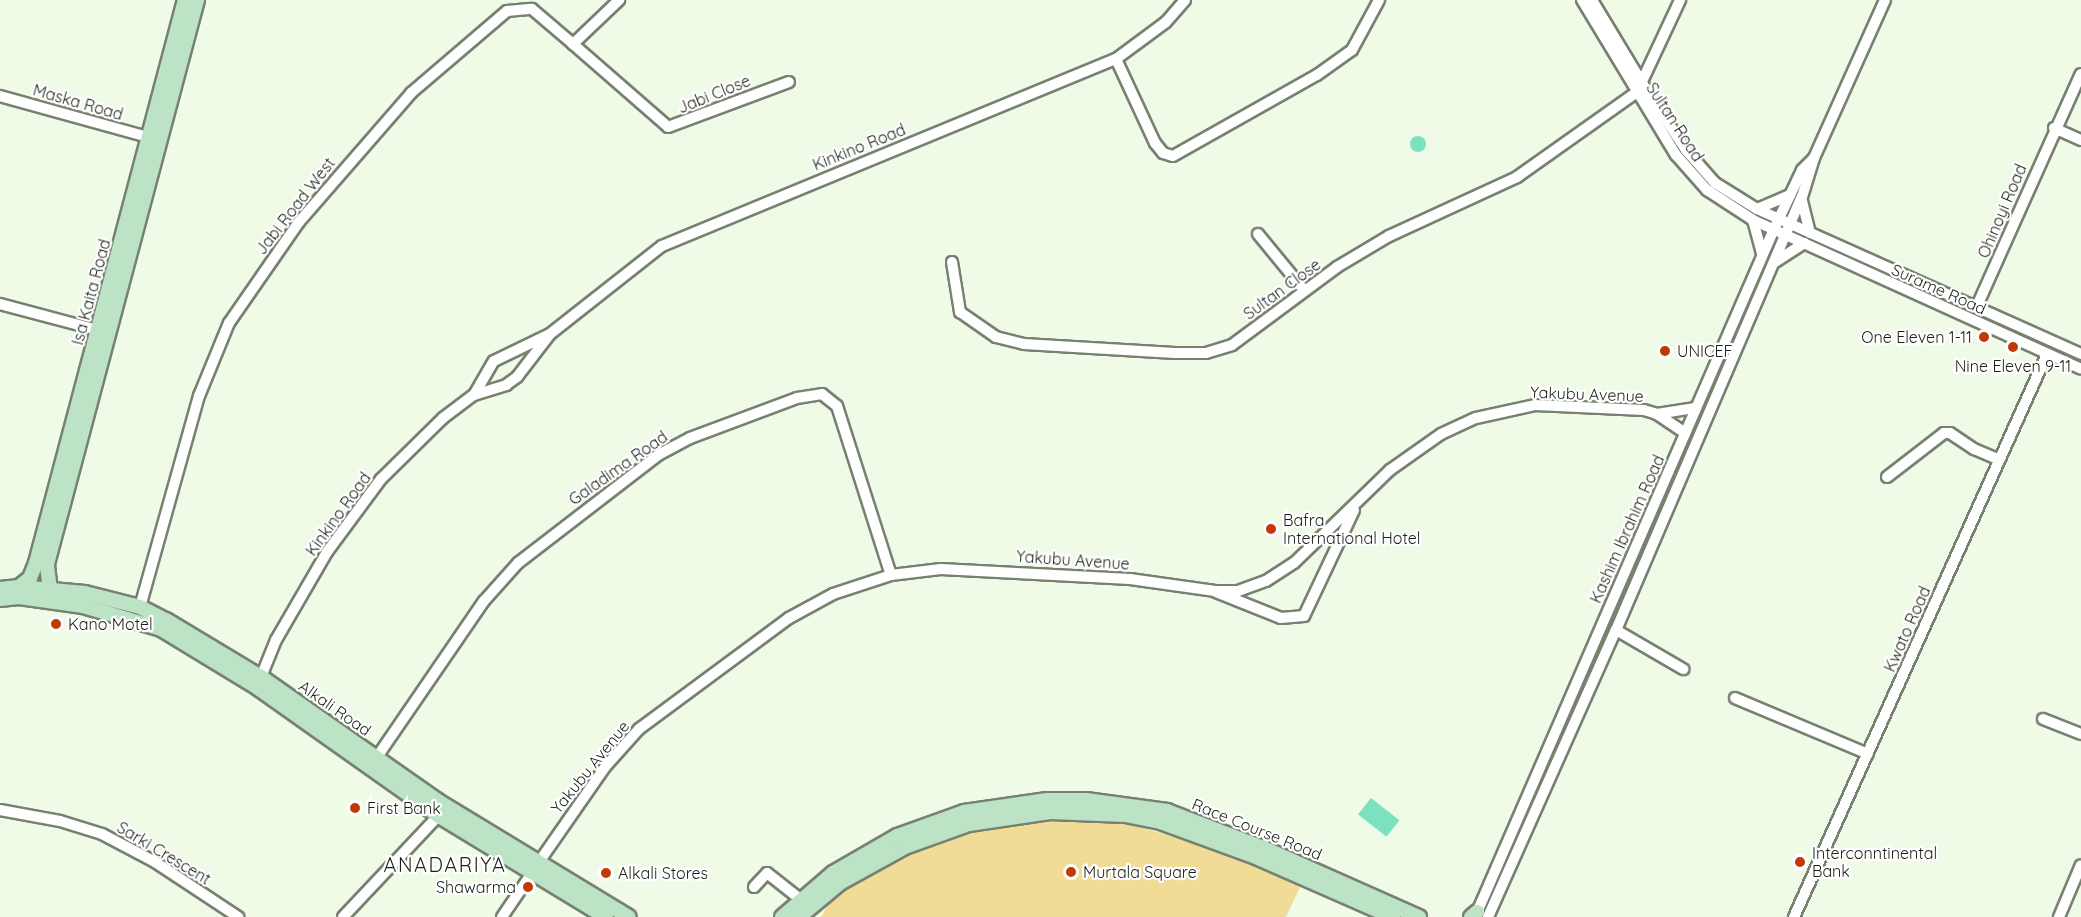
<!DOCTYPE html>
<style>
body{margin:0}
#map{position:relative;width:2081px;height:917px;overflow:hidden;background:#effae7;font-family:Quicksand,sans-serif}
div>[style]{position:absolute}
.green>*{inset:0;background:#f0dc97}
.water>*{inset:0;background:#7ae2c0;transform-origin:0 0}
.round{border-radius:50%}
.roads{filter:drop-shadow(2px 0 #778171) drop-shadow(-2px 0 #778171) drop-shadow(0 2px #778171) drop-shadow(0 -2px #778171)}
.minor>*{height:10px;margin:-5px;padding:0 5px;transform-origin:5px;border-radius:5px;background:#fff}
.major>*{height:14px;margin:-7px;padding:0 7px;transform-origin:7px;border-radius:7px;background:#bce3c5}
.dots>*{width:16px;height:16px;translate:-50% -50%;box-sizing:border-box;border:3px solid #fff;border-radius:50%}
span{translate:-50% -50%;white-space:nowrap;text-align:center;line-height:1.15;-webkit-text-stroke:4.5px #fff;paint-order:stroke}
.street-label{font-size:16px;color:#1c201a}
.poi-label{font-size:16px;color:#1c201a}
.right{translate:-100% -50%;text-align:right}
.left{translate:0 -50%;text-align:left}
.quarter-label{font-size:20px;color:#1c201a;letter-spacing:1.5px}
</style>
<div id="map">
<div class="green">
<div style="clip-path:polygon(1051px 818px,1132px 825px,1214px 848px,1300px 887px,1286px 917px,821px 917px,833px 896px,900px 857px,971px 830px)"></div>
</div>
<div class="water">
<div class="round" style="left:1410px;top:136px;width:16px;height:16px"></div>
<div style="left:1371px;top:798px;width:36px;height:21px;rotate:38deg"></div>
</div>
<div class="roads">
<div class="minor">
<div style="left:1582px;top:0;width:181px;rotate:58.8deg"></div>
<div style="left:1676px;top:155px;width:47px;rotate:48.5deg"></div>
<div style="left:1707px;top:190px;width:55px;rotate:33.1deg"></div>
<div style="left:1753px;top:220px;width:360px;rotate:24.4deg"></div>
<div style="left:1592px;top:0;width:112px;rotate:58.9deg"></div>
<div style="left:1650px;top:96px;width:65px;rotate:56.3deg"></div>
<div style="left:1686px;top:150px;width:44px;rotate:48.7deg"></div>
<div style="left:1715px;top:183px;width:49px;rotate:31.8deg"></div>
<div style="left:1757px;top:209px;width:355px;rotate:24.1deg"></div>
<div style="left:573px;top:44px;width:126px;rotate:41.1deg"></div>
<div style="left:668px;top:127px;width:129px;rotate:-20.4deg"></div>
<div style="left:1116px;top:59px;width:93px;rotate:65.1deg"></div>
<div style="left:1155px;top:143px;width:13px;rotate:51deg"></div>
<div style="left:1163px;top:153px;width:10px;rotate:17deg"></div>
<div style="left:1173px;top:156px;width:165px;rotate:-29.4deg"></div>
<div style="left:1317px;top:75px;width:43px;rotate:-35.5deg"></div>
<div style="left:1352px;top:50px;width:57px;rotate:-61.6deg"></div>
<div style="left:0;top:96px;width:154px;rotate:15.5deg"></div>
<div style="left:2054px;top:128px;width:30px;rotate:24deg"></div>
<div style="left:1802px;top:201px;width:33px;rotate:76deg"></div>
<div style="left:1757px;top:209px;width:36px;rotate:-23deg"></div>
<div style="left:1753px;top:220px;width:35px;rotate:75deg"></div>
<div style="left:1258px;top:234px;width:72px;rotate:50.6deg"></div>
<div style="left:952px;top:262px;width:51px;rotate:80.9deg"></div>
<div style="left:960px;top:312px;width:44px;rotate:34.8deg"></div>
<div style="left:996px;top:337px;width:29px;rotate:14deg"></div>
<div style="left:1024px;top:344px;width:151px;rotate:3.4deg"></div>
<div style="left:1175px;top:353px;width:31px"></div>
<div style="left:1206px;top:353px;width:27px;rotate:-17deg"></div>
<div style="left:1232px;top:345px;width:131px;rotate:-36.6deg"></div>
<div style="left:1337px;top:267px;width:61px;rotate:-30.8deg"></div>
<div style="left:1389px;top:236px;width:141px;rotate:-24.7deg"></div>
<div style="left:1517px;top:177px;width:147px;rotate:-35.3deg"></div>
<div style="left:1637px;top:92px;width:102px;rotate:-64.9deg"></div>
<div style="left:1775px;top:262px;width:35px;rotate:-33deg"></div>
<div style="left:0;top:304px;width:101px;rotate:14.9deg"></div>
<div style="left:1977px;top:306px;width:254px;rotate:-65.9deg"></div>
<div style="left:474px;top:395px;width:39px;rotate:-60deg"></div>
<div style="left:494px;top:361px;width:62px;rotate:-25.7deg"></div>
<div style="left:1657px;top:414px;width:37px;rotate:-9deg"></div>
<div style="left:1887px;top:477px;width:72px;rotate:-37.7deg"></div>
<div style="left:1944px;top:433px;width:6px"></div>
<div style="left:1950px;top:433px;width:29px;rotate:34deg"></div>
<div style="left:1974px;top:449px;width:26px;rotate:23deg"></div>
<div style="left:1216px;top:592px;width:70px;rotate:21.8deg"></div>
<div style="left:1281px;top:618px;width:23px;rotate:-5deg"></div>
<div style="left:1304px;top:616px;width:117px;rotate:-64.7deg"></div>
<div style="left:140px;top:607px;width:219px;rotate:-74.4deg"></div>
<div style="left:199px;top:396px;width:79px;rotate:-67.7deg"></div>
<div style="left:229px;top:323px;width:123px;rotate:-55.3deg"></div>
<div style="left:299px;top:222px;width:171px;rotate:-49deg"></div>
<div style="left:411px;top:93px;width:126px;rotate:-40.5deg"></div>
<div style="left:507px;top:11px;width:25px;rotate:-5deg"></div>
<div style="left:532px;top:9px;width:54px;rotate:40.5deg"></div>
<div style="left:573px;top:44px;width:64px;rotate:-43.7deg"></div>
<div style="left:1616px;top:630px;width:78px;rotate:30.2deg"></div>
<div style="left:261px;top:677px;width:40px;rotate:-68deg"></div>
<div style="left:276px;top:640px;width:102px;rotate:-59.9deg"></div>
<div style="left:327px;top:552px;width:91px;rotate:-53.5deg"></div>
<div style="left:381px;top:479px;width:87px;rotate:-44.5deg"></div>
<div style="left:443px;top:418px;width:39px;rotate:-37deg"></div>
<div style="left:474px;top:395px;width:34px;rotate:-17deg"></div>
<div style="left:506px;top:385px;width:14px;rotate:-36deg"></div>
<div style="left:517px;top:377px;width:54px;rotate:-52.5deg"></div>
<div style="left:550px;top:334px;width:142px;rotate:-38.2deg"></div>
<div style="left:662px;top:246px;width:491px;rotate:-22.4deg"></div>
<div style="left:1116px;top:59px;width:62px;rotate:-36.5deg"></div>
<div style="left:1166px;top:22px;width:29px;rotate:-49deg"></div>
<div style="left:1735px;top:698px;width:144px;rotate:22.8deg"></div>
<div style="left:2043px;top:719px;width:41px;rotate:21.5deg"></div>
<div style="left:377px;top:757px;width:189px;rotate:-55.6deg"></div>
<div style="left:484px;top:601px;width:51px;rotate:-48.2deg"></div>
<div style="left:518px;top:563px;width:177px;rotate:-37.6deg"></div>
<div style="left:658px;top:455px;width:36px;rotate:-28deg"></div>
<div style="left:690px;top:438px;width:114px;rotate:-20.5deg"></div>
<div style="left:797px;top:398px;width:25px;rotate:-9deg"></div>
<div style="left:822px;top:394px;width:19px;rotate:39deg"></div>
<div style="left:837px;top:406px;width:177px;rotate:72.3deg"></div>
<div style="left:0;top:810px;width:61px;rotate:10.4deg"></div>
<div style="left:60px;top:821px;width:44px;rotate:17.2deg"></div>
<div style="left:102px;top:834px;width:60px;rotate:27.8deg"></div>
<div style="left:155px;top:862px;width:100px;rotate:33.5deg"></div>
<div style="left:539px;top:862px;width:116px;rotate:-55.2deg"></div>
<div style="left:605px;top:767px;width:51px;rotate:-48.2deg"></div>
<div style="left:639px;top:729px;width:187px;rotate:-36.5deg"></div>
<div style="left:789px;top:618px;width:50px;rotate:-28.6deg"></div>
<div style="left:833px;top:594px;width:61px;rotate:-18.1deg"></div>
<div style="left:891px;top:575px;width:50px;rotate:-6.8deg"></div>
<div style="left:941px;top:569px;width:189px;rotate:3deg"></div>
<div style="left:1130px;top:579px;width:86px;rotate:8deg"></div>
<div style="left:1215px;top:591px;width:23px"></div>
<div style="left:1238px;top:591px;width:30px;rotate:-20deg"></div>
<div style="left:1266px;top:581px;width:33px;rotate:-33deg"></div>
<div style="left:1294px;top:563px;width:134px;rotate:-44.1deg"></div>
<div style="left:1390px;top:470px;width:62px;rotate:-35.2deg"></div>
<div style="left:1441px;top:434px;width:38px;rotate:-25deg"></div>
<div style="left:1476px;top:418px;width:60px;rotate:-12.4deg"></div>
<div style="left:1535px;top:405px;width:109px;rotate:2.6deg"></div>
<div style="left:1644px;top:410px;width:14px;rotate:17deg"></div>
<div style="left:1657px;top:414px;width:34px;rotate:34deg"></div>
<div style="left:754px;top:887px;width:19px;rotate:-47deg"></div>
<div style="left:767px;top:873px;width:42px;rotate:38.2deg"></div>
<div style="left:343px;top:917px;width:147px;rotate:-46.7deg"></div>
<div style="left:502px;top:917px;width:53px;rotate:-55.7deg"></div>
<div style="left:1475px;top:917px;width:750px;rotate:-66.51deg"></div>
<div style="left:1774px;top:229px;width:65px;rotate:-64.6deg"></div>
<div style="left:1802px;top:170px;width:17px;rotate:-45deg"></div>
<div style="left:1488px;top:917px;width:314px;rotate:-66deg"></div>
<div style="left:1616px;top:630px;width:471px;rotate:-66.8deg"></div>
<div style="left:1802px;top:197px;width:41px;rotate:-72.9deg"></div>
<div style="left:1814px;top:158px;width:173px;rotate:-65.8deg"></div>
<div style="left:1794px;top:917px;width:617px;rotate:-65.8deg"></div>
<div style="left:2059px;top:917px;width:56px;rotate:-67.1deg"></div>
</div>
<div class="major">
<div style="left:19px;top:587px;width:14px;rotate:-39deg"></div>
<div style="left:30px;top:578px;width:16px;rotate:-68deg"></div>
<div style="left:36px;top:563px;width:582px;rotate:-75.18deg"></div>
<div style="left:0;top:589px;width:19px;rotate:-6deg"></div>
<div style="left:19px;top:587px;width:66px;rotate:5.2deg"></div>
<div style="left:85px;top:593px;width:57px;rotate:14.3deg"></div>
<div style="left:140px;top:607px;width:29px;rotate:27deg"></div>
<div style="left:166px;top:620px;width:111px;rotate:31deg"></div>
<div style="left:261px;top:677px;width:216px;rotate:35deg"></div>
<div style="left:438px;top:801px;width:223px;rotate:31.3deg"></div>
<div style="left:50px;top:590px;width:26px;rotate:-97deg"></div>
<div style="left:47px;top:564px;width:584px;rotate:-75.11deg"></div>
<div style="left:0;top:599px;width:19px;rotate:-6deg"></div>
<div style="left:19px;top:597px;width:65px;rotate:8deg"></div>
<div style="left:83px;top:606px;width:81px;rotate:16.4deg"></div>
<div style="left:161px;top:629px;width:114px;rotate:31.3deg"></div>
<div style="left:258px;top:688px;width:222px;rotate:35.3deg"></div>
<div style="left:439px;top:816px;width:195px;rotate:31.2deg"></div>
<div style="left:782px;top:917px;width:67px;rotate:-40.8deg"></div>
<div style="left:833px;top:873px;width:74px;rotate:-30deg"></div>
<div style="left:897px;top:836px;width:71px;rotate:-19.7deg"></div>
<div style="left:964px;top:812px;width:84px;rotate:-8.2deg"></div>
<div style="left:1047px;top:800px;width:39px"></div>
<div style="left:1086px;top:800px;width:82px;rotate:7.7deg"></div>
<div style="left:1167px;top:811px;width:101px;rotate:21deg"></div>
<div style="left:1261px;top:847px;width:173px;rotate:23.9deg"></div>
<div style="left:799px;top:917px;width:53px;rotate:-39.7deg"></div>
<div style="left:840px;top:883px;width:74px;rotate:-29deg"></div>
<div style="left:905px;top:847px;width:68px;rotate:-19.8deg"></div>
<div style="left:969px;top:824px;width:82px;rotate:-8.4deg"></div>
<div style="left:1050px;top:812px;width:75px;rotate:2.3deg"></div>
<div style="left:1125px;top:815px;width:36px;rotate:11deg"></div>
<div style="left:1160px;top:822px;width:102px;rotate:20deg"></div>
<div style="left:1256px;top:857px;width:150px;rotate:23.7deg"></div>
<div style="left:1471px;top:917px;width:8px;rotate:-40deg"></div>
</div>
</div>
<div class="dots">
<div style="left:1984px;top:337px;background:#c13907"></div>
<div style="left:2013px;top:347px;background:#c13907"></div>
<div style="left:1665px;top:351px;background:#c13907"></div>
<div style="left:1271px;top:529px;background:#c13907"></div>
<div style="left:56px;top:624px;background:#c13907"></div>
<div style="left:355px;top:808px;background:#c13907"></div>
<div style="left:1800px;top:862px;background:#c13907"></div>
<div style="left:1071px;top:872px;background:#c13907"></div>
<div style="left:606px;top:873px;background:#c13907"></div>
<div style="left:528px;top:887px;background:#c13907"></div>
</div>
<div class="street-label">
<span style="left:714px;top:94px;rotate:-22deg">Jabi Close</span>
<span style="left:78px;top:102px;rotate:16deg">Maska Road</span>
<span style="left:1675px;top:122px;rotate:57deg">Sultan Road</span>
<span style="left:859px;top:147px;rotate:-22deg">Kinkino Road</span>
<span style="left:295px;top:206px;rotate:-52deg">Jabi Road West</span>
<span style="left:2002px;top:211px;rotate:-67deg">Ohinoyi Road</span>
<span style="left:1282px;top:289px;rotate:-36deg">Sultan Close</span>
<span style="left:1939px;top:289px;rotate:24deg">Surame Road</span>
<span style="left:91px;top:292px;rotate:-75deg">Isa Kaita Road</span>
<span style="left:1587px;top:394px;rotate:2deg">Yakubu Avenue</span>
<span style="left:618px;top:468px;rotate:-35deg">Galadima Road</span>
<span style="left:338px;top:514px;rotate:-54deg">Kinkino Road</span>
<span style="left:1627px;top:529px;rotate:-66deg">Kashim Ibrahim Road</span>
<span style="left:1073px;top:560px;rotate:4deg">Yakubu Avenue</span>
<span style="left:1907px;top:629px;rotate:-66deg">Kwato Road</span>
<span style="left:335px;top:708px;rotate:35deg">Alkali Road</span>
<span style="left:590px;top:767px;rotate:-51deg">Yakubu Avenue</span>
<span style="left:1257px;top:829px;rotate:22deg">Race Course Road</span>
<span style="left:164px;top:853px;rotate:31deg">Sarki Crescent</span>
</div>
<div class="poi-label">
<span class="right" style="left:1972px;top:337px">One Eleven 1-11</span>
<span class="left" style="left:1677px;top:351px">UNICEF</span>
<span style="left:2013px;top:366px">Nine Eleven 9-11</span>
<span class="left" style="left:1283px;top:529px">Bafra<br>International Hotel</span>
<span class="left" style="left:68px;top:624px">Kano Motel</span>
<span class="left" style="left:367px;top:808px">First Bank</span>
<span class="left" style="left:1812px;top:862px">Interconntinental<br>Bank</span>
<span class="left" style="left:1083px;top:872px">Murtala Square</span>
<span class="left" style="left:618px;top:873px">Alkali Stores</span>
<span class="right" style="left:516px;top:887px">Shawarma</span>
</div>
<div class="quarter-label">
<span style="left:445px;top:864px">ANADARIYA</span>
</div>
</div>
